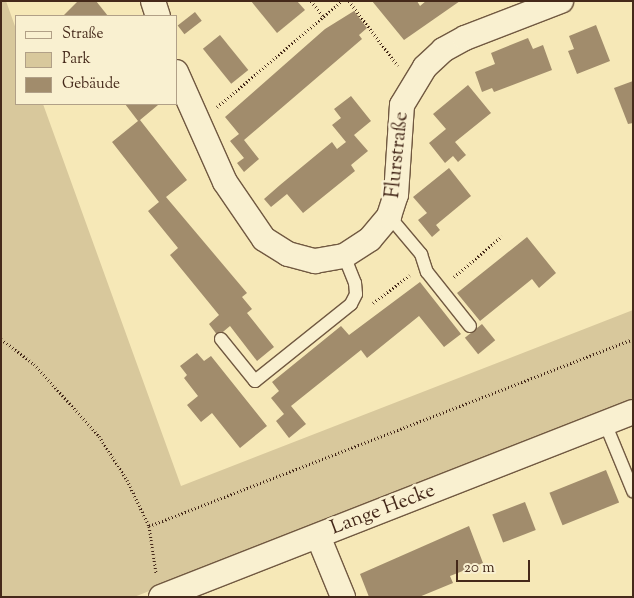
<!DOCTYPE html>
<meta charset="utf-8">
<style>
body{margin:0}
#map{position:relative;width:634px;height:598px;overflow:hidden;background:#f6e8b7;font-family:"Sorts Mill Goudy",serif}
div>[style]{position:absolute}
.green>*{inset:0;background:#d8c89c}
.building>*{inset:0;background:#a18c6c;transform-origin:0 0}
.path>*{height:3px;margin-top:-1.5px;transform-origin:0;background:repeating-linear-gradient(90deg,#45291a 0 1px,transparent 0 3.5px)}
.roads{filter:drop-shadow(1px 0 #715941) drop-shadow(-1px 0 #715941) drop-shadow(0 1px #715941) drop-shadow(0 -1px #715941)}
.service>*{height:12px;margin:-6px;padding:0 6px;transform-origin:6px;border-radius:6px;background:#f9f0d0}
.minor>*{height:24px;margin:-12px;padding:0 12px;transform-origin:12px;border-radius:12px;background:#f9f0d0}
span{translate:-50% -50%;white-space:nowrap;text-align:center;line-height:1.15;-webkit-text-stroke:5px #f9f0d0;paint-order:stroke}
.street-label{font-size:20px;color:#45291a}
.frame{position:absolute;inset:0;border:2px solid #45291a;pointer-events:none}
.legend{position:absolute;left:15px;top:15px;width:162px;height:90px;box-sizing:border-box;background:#f9f0d0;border:1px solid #b1a087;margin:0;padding:6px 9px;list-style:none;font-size:15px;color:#45291a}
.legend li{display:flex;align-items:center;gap:10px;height:25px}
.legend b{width:25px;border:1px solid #b1a087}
.scale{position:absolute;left:456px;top:560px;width:74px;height:22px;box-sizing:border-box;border:2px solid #45291a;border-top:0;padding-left:6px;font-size:15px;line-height:18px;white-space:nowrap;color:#45291a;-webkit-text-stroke:4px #f9f0d0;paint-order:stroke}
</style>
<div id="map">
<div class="green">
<div style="clip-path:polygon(1px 1px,6px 1px,16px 29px,16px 104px,43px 104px,181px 486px,633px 310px,633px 403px,134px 597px,1px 597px)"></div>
</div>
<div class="building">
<div style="clip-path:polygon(78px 1px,96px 1px,108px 16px,63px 16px)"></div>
<div style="clip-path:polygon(251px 1px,297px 1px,305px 10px,277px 33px)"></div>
<div style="clip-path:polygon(372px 1px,417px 1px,420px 6px,426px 1px,460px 1px,404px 40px)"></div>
<div style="clip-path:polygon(354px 11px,367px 28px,359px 35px,362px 39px,244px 140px,259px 159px,244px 172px,237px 163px,244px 158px,230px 141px,239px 134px,225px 117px,325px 29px)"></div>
<div style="left:195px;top:12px;width:11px;height:22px;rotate:52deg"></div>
<div style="clip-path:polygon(596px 25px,610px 61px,577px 74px,568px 51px,574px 49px,569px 36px)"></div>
<div style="left:220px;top:35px;width:45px;height:22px;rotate:51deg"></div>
<div style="clip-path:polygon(528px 38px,533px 49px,543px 45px,552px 70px,494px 92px,492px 88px,482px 92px,475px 72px,495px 64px,491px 53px)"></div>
<div style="clip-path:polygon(633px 81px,633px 123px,628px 124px,614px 88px)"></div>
<div style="clip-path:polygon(468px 85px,491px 113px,455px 142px,466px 155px,458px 162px,453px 156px,445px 163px,429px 143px,446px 129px,433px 114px)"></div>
<div style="clip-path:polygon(351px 96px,371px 121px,354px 135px,368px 151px,351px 165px,355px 171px,303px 213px,287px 194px,271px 207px,264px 199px,280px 185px,332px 142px,337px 149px,346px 142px,332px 125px,341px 118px,334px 109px)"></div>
<div style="clip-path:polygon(125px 104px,158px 105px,140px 120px,187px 180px,166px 197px,247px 293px,242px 297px,252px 309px,247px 313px,274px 347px,257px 361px,230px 326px,218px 336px,209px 324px,219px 315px,170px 255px,178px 248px,148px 211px,159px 202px,112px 142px,138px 121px)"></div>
<div style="clip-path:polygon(449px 168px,471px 196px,436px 225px,440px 230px,432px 237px,418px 220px,427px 213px,413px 197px)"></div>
<div style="clip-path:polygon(527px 237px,556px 273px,539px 288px,532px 279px,480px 321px,457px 293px)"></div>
<div style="clip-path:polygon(420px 282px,461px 334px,444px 347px,419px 316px,367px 358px,361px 350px,291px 406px,306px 424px,289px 438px,276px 421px,284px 414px,271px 398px,279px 391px,272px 382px,341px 326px,349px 335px)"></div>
<div style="left:482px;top:324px;width:21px;height:22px;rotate:51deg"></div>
<div style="clip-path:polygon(197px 353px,204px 361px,211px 356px,267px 426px,240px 448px,212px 413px,201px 422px,187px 405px,198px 396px,184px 378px,187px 375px,180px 366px)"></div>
<div style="left:606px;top:470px;width:35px;height:61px;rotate:68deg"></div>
<div style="left:525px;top:502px;width:30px;height:35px;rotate:69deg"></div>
<div style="clip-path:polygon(469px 526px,483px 563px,450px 576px,453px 583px,419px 597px,369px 597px,360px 574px)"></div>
</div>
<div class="path">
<div style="left:311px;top:1px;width:21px;rotate:51deg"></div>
<div style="left:349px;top:1px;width:81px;rotate:53deg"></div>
<div style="left:217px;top:107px;width:164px;rotate:-40.3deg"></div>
<div style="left:454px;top:277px;width:63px;rotate:-40.5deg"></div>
<div style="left:373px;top:303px;width:46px;rotate:-37.1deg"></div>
<div style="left:1px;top:339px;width:41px;rotate:37.1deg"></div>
<div style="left:34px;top:364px;width:97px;rotate:47.9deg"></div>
<div style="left:99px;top:436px;width:52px;rotate:57.5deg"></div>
<div style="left:127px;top:480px;width:51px;rotate:64.4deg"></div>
<div style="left:149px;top:526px;width:48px;rotate:81.5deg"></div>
<div style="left:149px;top:526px;width:519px;rotate:-21.12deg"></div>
</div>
<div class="roads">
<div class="service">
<div style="left:389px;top:216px;width:50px;rotate:49.9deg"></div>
<div style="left:421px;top:254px;width:19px;rotate:72deg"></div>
<div style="left:427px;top:272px;width:69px;rotate:51.5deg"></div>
<div style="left:221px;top:339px;width:54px;rotate:51deg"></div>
<div style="left:255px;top:381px;width:123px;rotate:-38.7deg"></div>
<div style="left:351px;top:304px;width:11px;rotate:-63deg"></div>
<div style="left:356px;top:294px;width:11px;rotate:-95deg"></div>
<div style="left:355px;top:283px;width:29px;rotate:-112deg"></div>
<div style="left:605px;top:423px;width:74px;rotate:67.6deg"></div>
</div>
<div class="minor">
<div style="left:153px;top:1px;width:16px;rotate:72deg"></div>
<div style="left:176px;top:72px;width:120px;rotate:66deg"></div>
<div style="left:225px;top:182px;width:69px;rotate:55.6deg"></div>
<div style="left:264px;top:239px;width:28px;rotate:32deg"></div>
<div style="left:288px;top:254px;width:28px;rotate:15deg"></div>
<div style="left:315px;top:261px;width:29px;rotate:-10deg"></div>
<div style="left:344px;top:256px;width:31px;rotate:-33deg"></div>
<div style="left:370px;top:239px;width:30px;rotate:-50deg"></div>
<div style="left:389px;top:216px;width:22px;rotate:-72deg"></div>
<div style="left:396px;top:195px;width:90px;rotate:-86.2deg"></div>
<div style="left:402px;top:105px;width:44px;rotate:-58.8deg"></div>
<div style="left:425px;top:67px;width:25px;rotate:-43deg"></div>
<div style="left:443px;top:50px;width:25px;rotate:-29deg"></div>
<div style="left:465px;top:38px;width:103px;rotate:-21.1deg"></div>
<div style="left:318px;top:536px;width:66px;rotate:67.7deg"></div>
<div style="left:161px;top:597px;width:507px;rotate:-21.4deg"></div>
</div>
</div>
<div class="street-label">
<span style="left:398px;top:155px;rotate:-84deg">Flurstraße</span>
<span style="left:383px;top:510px;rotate:-21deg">Lange Hecke</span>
</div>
<div class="frame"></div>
<ul class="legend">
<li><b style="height:6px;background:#f9f0d0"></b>Straße</li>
<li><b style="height:14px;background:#d8c89c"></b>Park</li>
<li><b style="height:14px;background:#a18c6c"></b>Gebäude</li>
</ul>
<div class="scale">20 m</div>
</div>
